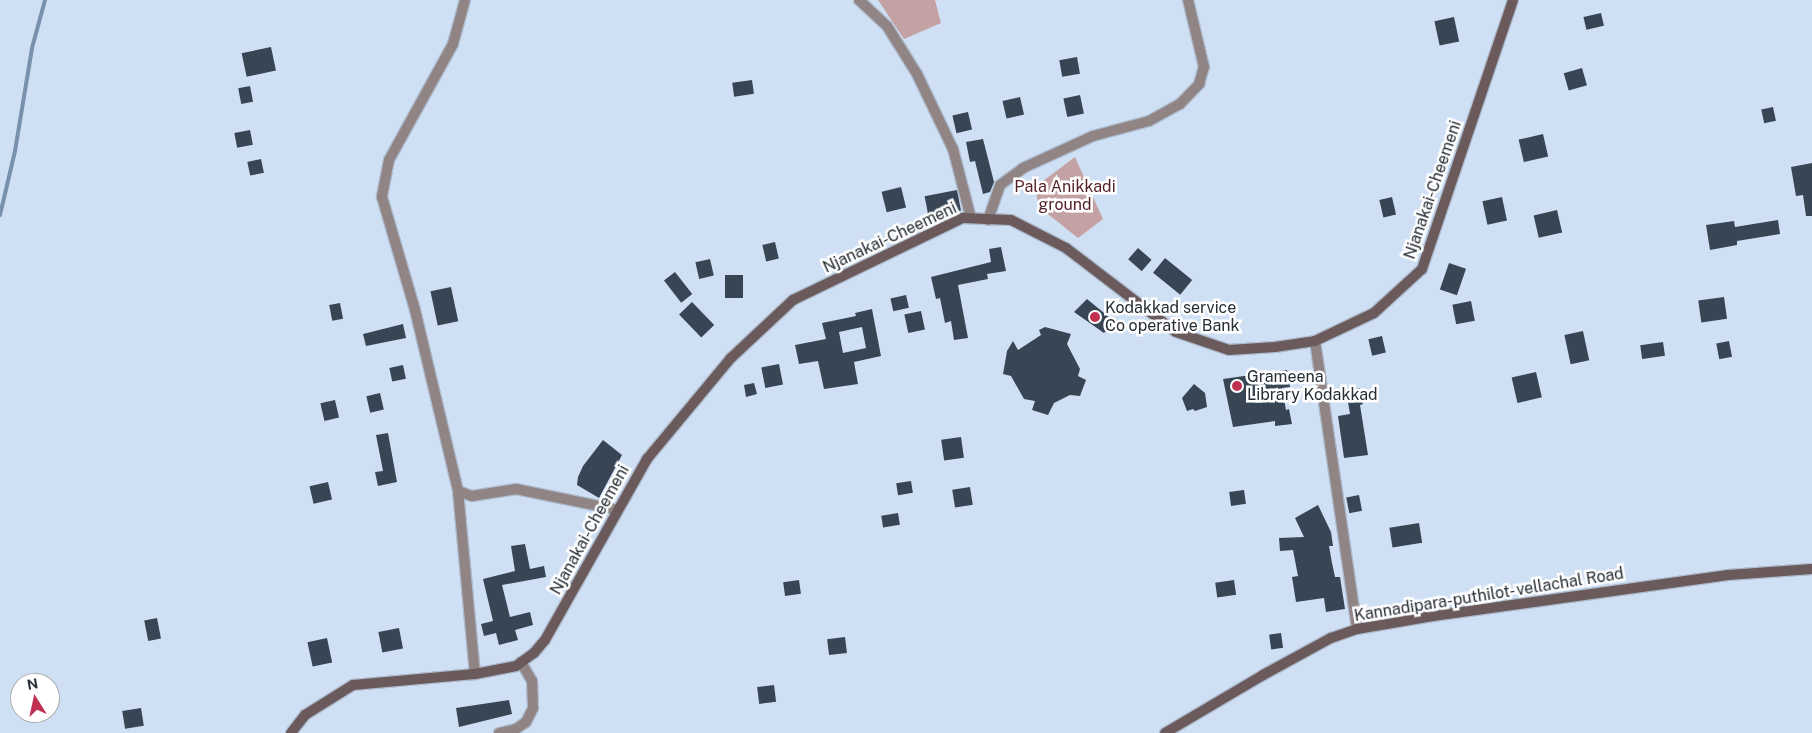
<!DOCTYPE html>
<style>
body{margin:0}
#map{position:relative;width:1812px;height:733px;overflow:hidden;background:#d0e0f4;font-family:"Public Sans",sans-serif}
div>[style]{position:absolute}
.green>*{inset:0;background:#c4a2a4}
.stream>*{height:4px;margin:-2px;padding:0 2px;transform-origin:2px;border-radius:2px;background:#7991ac}
.building>*{inset:0;background:#374555;transform-origin:0 0}
.roads{filter:drop-shadow(1px 0 #aebcce) drop-shadow(-1px 0 #aebcce) drop-shadow(0 1px #aebcce) drop-shadow(0 -1px #aebcce)}
.street>*{height:10px;margin:-5px;padding:0 5px;transform-origin:5px;border-radius:5px;background:#908485}
.secondary>*{height:10px;margin:-5px;padding:0 5px;transform-origin:5px;border-radius:5px;background:#6a5a5b}
.dots>*{width:14px;height:14px;translate:-50% -50%;box-sizing:border-box;border:2px solid #fff;border-radius:50%}
span{translate:-50% -50%;white-space:nowrap;text-align:center;line-height:1.15;-webkit-text-stroke:5px #fff;paint-order:stroke}
.park-label{font-size:16px;color:#541f27}
.street-label{font-size:16px;color:#272d35}
.poi-label{font-size:16px;color:#272d35}
.left{translate:0 -50%;text-align:left}
.north{position:absolute;left:10px;top:673px;width:50px;height:50px;box-sizing:border-box;background:#fff;border:1px solid #a9abae;border-radius:50%;rotate:350deg;font-size:14px;font-weight:700;line-height:20px;text-align:center;color:#272d35}
.north::after{content:'';display:block;margin:auto;width:18px;height:22px;background:#c03051;clip-path:polygon(50% 0,100% 100%,50% 72%,0 100%)}
</style>
<div id="map">
<div class="green">
<div style="clip-path:polygon(878px 0,935px 0,941px 23px,904px 39px)"></div>
<div style="clip-path:polygon(1075px 157px,1103px 219px,1078px 238px,1039px 207px,1035px 187px)"></div>
</div>
<div class="stream">
<div style="left:0;top:215px;width:66px;rotate:-76.8deg"></div>
<div style="left:15px;top:151px;width:104px;rotate:-80.6deg"></div>
<div style="left:32px;top:48px;width:50px;rotate:-74.8deg"></div>
</div>
<div class="building">
<div style="left:1601px;top:13px;width:13px;height:18px;rotate:77deg"></div>
<div style="left:1454px;top:17px;width:25px;height:20px;rotate:78deg"></div>
<div style="left:271px;top:47px;width:24px;height:30px;rotate:78deg"></div>
<div style="left:1077px;top:57px;width:17px;height:18px;rotate:80deg"></div>
<div style="left:1582px;top:68px;width:18px;height:19px;rotate:74deg"></div>
<div style="left:752px;top:80px;width:14px;height:20px;rotate:82deg"></div>
<div style="left:250px;top:86px;width:16px;height:12px;rotate:79deg"></div>
<div style="left:1080px;top:95px;width:19px;height:17px;rotate:78deg"></div>
<div style="left:1020px;top:97px;width:18px;height:18px;rotate:77deg"></div>
<div style="left:1773px;top:107px;width:14px;height:12px;rotate:78deg"></div>
<div style="left:968px;top:112px;width:18px;height:16px;rotate:77deg"></div>
<div style="left:250px;top:130px;width:15px;height:16px;rotate:79deg"></div>
<div style="left:1543px;top:134px;width:23px;height:25px;rotate:77deg"></div>
<div style="clip-path:polygon(983px 139px,994px 182px,990px 192px,983px 194px,975px 161px,970px 162px,966px 142px)"></div>
<div style="left:261px;top:159px;width:14px;height:14px;rotate:78deg"></div>
<div style="clip-path:polygon(1812px 163px,1812px 216px,1806px 216px,1803px 195px,1796px 196px,1791px 167px)"></div>
<div style="left:901px;top:187px;width:21px;height:20px;rotate:76deg"></div>
<div style="left:957px;top:190px;width:21px;height:33px;rotate:79deg"></div>
<div style="left:1392px;top:197px;width:18px;height:13px;rotate:77deg"></div>
<div style="left:1502px;top:197px;width:24px;height:20px;rotate:78deg"></div>
<div style="left:1557px;top:210px;width:23px;height:24px;rotate:77deg"></div>
<div style="clip-path:polygon(1778px 220px,1780px 234px,1737px 241px,1737px 245px,1710px 250px,1706px 225px,1734px 221px,1735px 227px)"></div>
<div style="left:775px;top:242px;width:17px;height:13px;rotate:77deg"></div>
<div style="clip-path:polygon(1001px 247px,1006px 271px,987px 274px,988px 279px,958px 285px,968px 338px,954px 340px,951px 321px,945px 323px,940px 298px,936px 299px,931px 277px,991px 262px,989px 249px)"></div>
<div style="left:1138px;top:248px;width:18px;height:15px;rotate:41deg"></div>
<div style="left:1165px;top:258px;width:35px;height:19px;rotate:39deg"></div>
<div style="left:710px;top:259px;width:17px;height:15px;rotate:77deg"></div>
<div style="left:1449px;top:263px;width:18px;height:28px;rotate:19deg"></div>
<div style="left:675px;top:272px;width:28px;height:14px;rotate:52deg"></div>
<div style="left:725px;top:275px;width:18px;height:23px"></div>
<div style="left:451px;top:287px;width:35px;height:21px;rotate:78deg"></div>
<div style="left:906px;top:295px;width:13px;height:16px;rotate:77deg"></div>
<div style="left:1724px;top:297px;width:22px;height:26px;rotate:82deg"></div>
<div style="clip-path:polygon(1087px 299px,1115px 322px,1104px 333px,1074px 312px)"></div>
<div style="left:1471px;top:301px;width:20px;height:19px;rotate:79deg"></div>
<div style="left:692px;top:302px;width:32px;height:18px;rotate:46deg"></div>
<div style="left:340px;top:303px;width:16px;height:11px;rotate:79deg"></div>
<div style="clip-path:polygon(evenodd,872px 309px,881px 356px,854px 362px,858px 384px,824px 389px,818px 361px,799px 364px,795px 345px,826px 339px,822px 323px,856px 316px,855px 313px,872px 309px,862px 327px,866px 348px,843px 353px,839px 332px,862px 327px)"></div>
<div style="left:921px;top:311px;width:19px;height:17px;rotate:78deg"></div>
<div style="clip-path:polygon(403px 324px,406px 338px,366px 346px,363px 334px)"></div>
<div style="clip-path:polygon(1045px 327px,1071px 334px,1067px 344px,1080px 369px,1078px 376px,1086px 380px,1080px 396px,1070px 395px,1054px 403px,1048px 415px,1032px 410px,1035px 401px,1024px 399px,1011px 376px,1003px 374px,1007px 351px,1013px 341px,1018px 350px,1041px 335px,1039px 330px)"></div>
<div style="left:1583px;top:331px;width:30px;height:19px;rotate:78deg"></div>
<div style="left:1382px;top:336px;width:17px;height:14px;rotate:77deg"></div>
<div style="left:1729px;top:341px;width:16px;height:13px;rotate:79deg"></div>
<div style="left:1663px;top:342px;width:14px;height:23px;rotate:82deg"></div>
<div style="left:779px;top:364px;width:21px;height:18px;rotate:79deg"></div>
<div style="left:403px;top:365px;width:14px;height:14px;rotate:78deg"></div>
<div style="clip-path:polygon(1287px 370px,1290px 387px,1282px 388px,1286px 410px,1289px 409px,1292px 424px,1275px 426px,1275px 421px,1233px 427px,1223px 379px)"></div>
<div style="left:1536px;top:372px;width:26px;height:25px;rotate:77deg"></div>
<div style="clip-path:polygon(754px 383px,757px 394px,746px 397px,744px 385px)"></div>
<div style="clip-path:polygon(1194px 384px,1205px 393px,1207px 407px,1195px 411px,1193px 409px,1187px 411px,1182px 398px)"></div>
<div style="clip-path:polygon(1360px 388px,1363px 404px,1360px 405px,1368px 455px,1344px 458px,1338px 416px,1350px 414px,1346px 390px)"></div>
<div style="left:380px;top:393px;width:17px;height:14px;rotate:77deg"></div>
<div style="left:335px;top:400px;width:18px;height:15px;rotate:77deg"></div>
<div style="clip-path:polygon(388px 433px,397px 482px,378px 486px,375px 472px,383px 471px,376px 435px)"></div>
<div style="left:961px;top:437px;width:21px;height:20px;rotate:82deg"></div>
<div style="clip-path:polygon(603px 440px,622px 455px,599px 498px,577px 485px,578px 477px,583px 466px)"></div>
<div style="left:911px;top:481px;width:12px;height:15px;rotate:81deg"></div>
<div style="left:328px;top:482px;width:18px;height:19px;rotate:77deg"></div>
<div style="left:970px;top:487px;width:18px;height:18px;rotate:81deg"></div>
<div style="left:1244px;top:490px;width:14px;height:15px;rotate:82deg"></div>
<div style="left:1359px;top:495px;width:16px;height:13px;rotate:79deg"></div>
<div style="clip-path:polygon(1318px 505px,1331px 532px,1333px 546px,1329px 546px,1332px 563px,1335px 577px,1340px 577px,1345px 609px,1326px 612px,1324px 598px,1296px 602px,1292px 577px,1298px 576px,1293px 550px,1280px 551px,1279px 538px,1304px 537px,1295px 518px)"></div>
<div style="left:898px;top:513px;width:12px;height:17px;rotate:81deg"></div>
<div style="left:1419px;top:523px;width:20px;height:30px;rotate:81deg"></div>
<div style="clip-path:polygon(525px 544px,530px 569px,544px 566px,546px 577px,502px 585px,510px 617px,530px 612px,533px 625px,515px 630px,518px 640px,499px 645px,496px 633px,484px 636px,481px 624px,493px 621px,483px 579px,515px 571px,511px 546px)"></div>
<div style="left:799px;top:580px;width:14px;height:16px;rotate:82deg"></div>
<div style="left:1234px;top:580px;width:15px;height:19px;rotate:82deg"></div>
<div style="left:157px;top:618px;width:21px;height:13px;rotate:79deg"></div>
<div style="left:399px;top:628px;width:21px;height:21px;rotate:79deg"></div>
<div style="left:1281px;top:633px;width:15px;height:12px;rotate:82deg"></div>
<div style="left:845px;top:637px;width:16px;height:18px;rotate:83deg"></div>
<div style="left:327px;top:638px;width:25px;height:20px;rotate:78deg"></div>
<div style="left:774px;top:685px;width:17px;height:17px;rotate:83deg"></div>
<div style="clip-path:polygon(509px 700px,512px 714px,459px 727px,456px 708px)"></div>
<div style="left:141px;top:708px;width:18px;height:19px;rotate:81deg"></div>
</div>
<div class="roads">
<div class="street">
<div style="left:465px;top:0;width:46px;rotate:105.3deg"></div>
<div style="left:453px;top:44px;width:132px;rotate:118.9deg"></div>
<div style="left:389px;top:160px;width:38px;rotate:101deg"></div>
<div style="left:382px;top:197px;width:118px;rotate:73.7deg"></div>
<div style="left:415px;top:310px;width:186px;rotate:76.6deg"></div>
<div style="left:458px;top:491px;width:15px;rotate:20deg"></div>
<div style="left:472px;top:496px;width:45px;rotate:-9deg"></div>
<div style="left:516px;top:489px;width:104px;rotate:11.6deg"></div>
<div style="left:859px;top:0;width:38px;rotate:43deg"></div>
<div style="left:887px;top:26px;width:57px;rotate:58deg"></div>
<div style="left:917px;top:74px;width:83px;rotate:64.4deg"></div>
<div style="left:953px;top:149px;width:71px;rotate:75.4deg"></div>
<div style="left:988px;top:220px;width:37px;rotate:-71deg"></div>
<div style="left:1000px;top:185px;width:29px;rotate:-36deg"></div>
<div style="left:1023px;top:168px;width:77px;rotate:-24.6deg"></div>
<div style="left:1093px;top:136px;width:58px;rotate:-15deg"></div>
<div style="left:1149px;top:121px;width:35px;rotate:-29deg"></div>
<div style="left:1180px;top:104px;width:28px;rotate:-46deg"></div>
<div style="left:1199px;top:84px;width:18px;rotate:-74deg"></div>
<div style="left:1204px;top:67px;width:69px;rotate:-103.4deg"></div>
<div style="left:1315px;top:341px;width:291px;rotate:81.7deg"></div>
<div style="left:458px;top:491px;width:184px;rotate:84.7deg"></div>
<div style="left:499px;top:733px;width:17px;rotate:-13deg"></div>
<div style="left:516px;top:729px;width:12px;rotate:-35deg"></div>
<div style="left:526px;top:722px;width:16px;rotate:-63deg"></div>
<div style="left:533px;top:708px;width:27px;rotate:-92deg"></div>
<div style="left:532px;top:681px;width:22px;rotate:-120deg"></div>
</div>
<div class="secondary">
<div style="left:291px;top:733px;width:23px;rotate:-52deg"></div>
<div style="left:305px;top:715px;width:57px;rotate:-32deg"></div>
<div style="left:353px;top:685px;width:122px;rotate:-5.2deg"></div>
<div style="left:475px;top:674px;width:42px;rotate:-11deg"></div>
<div style="left:516px;top:666px;width:22px;rotate:-36deg"></div>
<div style="left:534px;top:653px;width:17px;rotate:-50deg"></div>
<div style="left:545px;top:640px;width:208px;rotate:-60.6deg"></div>
<div style="left:647px;top:459px;width:131px;rotate:-50.3deg"></div>
<div style="left:731px;top:358px;width:85px;rotate:-43.1deg"></div>
<div style="left:793px;top:300px;width:189px;rotate:-25.8deg"></div>
<div style="left:963px;top:218px;width:48px;rotate:2.4deg"></div>
<div style="left:1011px;top:220px;width:62px;rotate:27deg"></div>
<div style="left:1066px;top:248px;width:138px;rotate:37.4deg"></div>
<div style="left:1176px;top:332px;width:56px;rotate:18.8deg"></div>
<div style="left:1229px;top:350px;width:46px;rotate:-3.7deg"></div>
<div style="left:1275px;top:347px;width:40px;rotate:-8.5deg"></div>
<div style="left:1315px;top:341px;width:65px;rotate:-25.4deg"></div>
<div style="left:1374px;top:313px;width:65px;rotate:-42.5deg"></div>
<div style="left:1422px;top:269px;width:284px;rotate:-71.3deg"></div>
<div style="left:1165px;top:733px;width:114px;rotate:-30.6deg"></div>
<div style="left:1263px;top:675px;width:77px;rotate:-28.6deg"></div>
<div style="left:1331px;top:638px;width:28px;rotate:-19deg"></div>
<div style="left:1357px;top:629px;width:77px;rotate:-9.7deg"></div>
<div style="left:1433px;top:616px;width:298px;rotate:-7.9deg"></div>
<div style="left:1728px;top:575px;width:84px;rotate:-4.1deg"></div>
</div>
</div>
<div class="dots">
<div style="left:1095px;top:317px;background:#c03051"></div>
<div style="left:1237px;top:386px;background:#c03051"></div>
</div>
<div class="park-label">
<span style="left:1065px;top:196px">Pala Anikkadi<br>ground</span>
</div>
<div class="street-label">
<span style="left:1433px;top:190px;rotate:-71deg">Njanakai-Cheemeni</span>
<span style="left:890px;top:238px;rotate:-25deg">Njanakai-Cheemeni</span>
<span style="left:590px;top:530px;rotate:-61deg">Njanakai-Cheemeni</span>
<span style="left:1489px;top:595px;rotate:-9deg">Kannadipara-puthilot- vellachal Road</span>
</div>
<div class="poi-label">
<span class="left" style="left:1105px;top:317px">Kodakkad service<br>Co operative Bank</span>
<span class="left" style="left:1247px;top:386px">Grameena<br>Library Kodakkad</span>
</div>
<div class="north">N</div>
</div>
